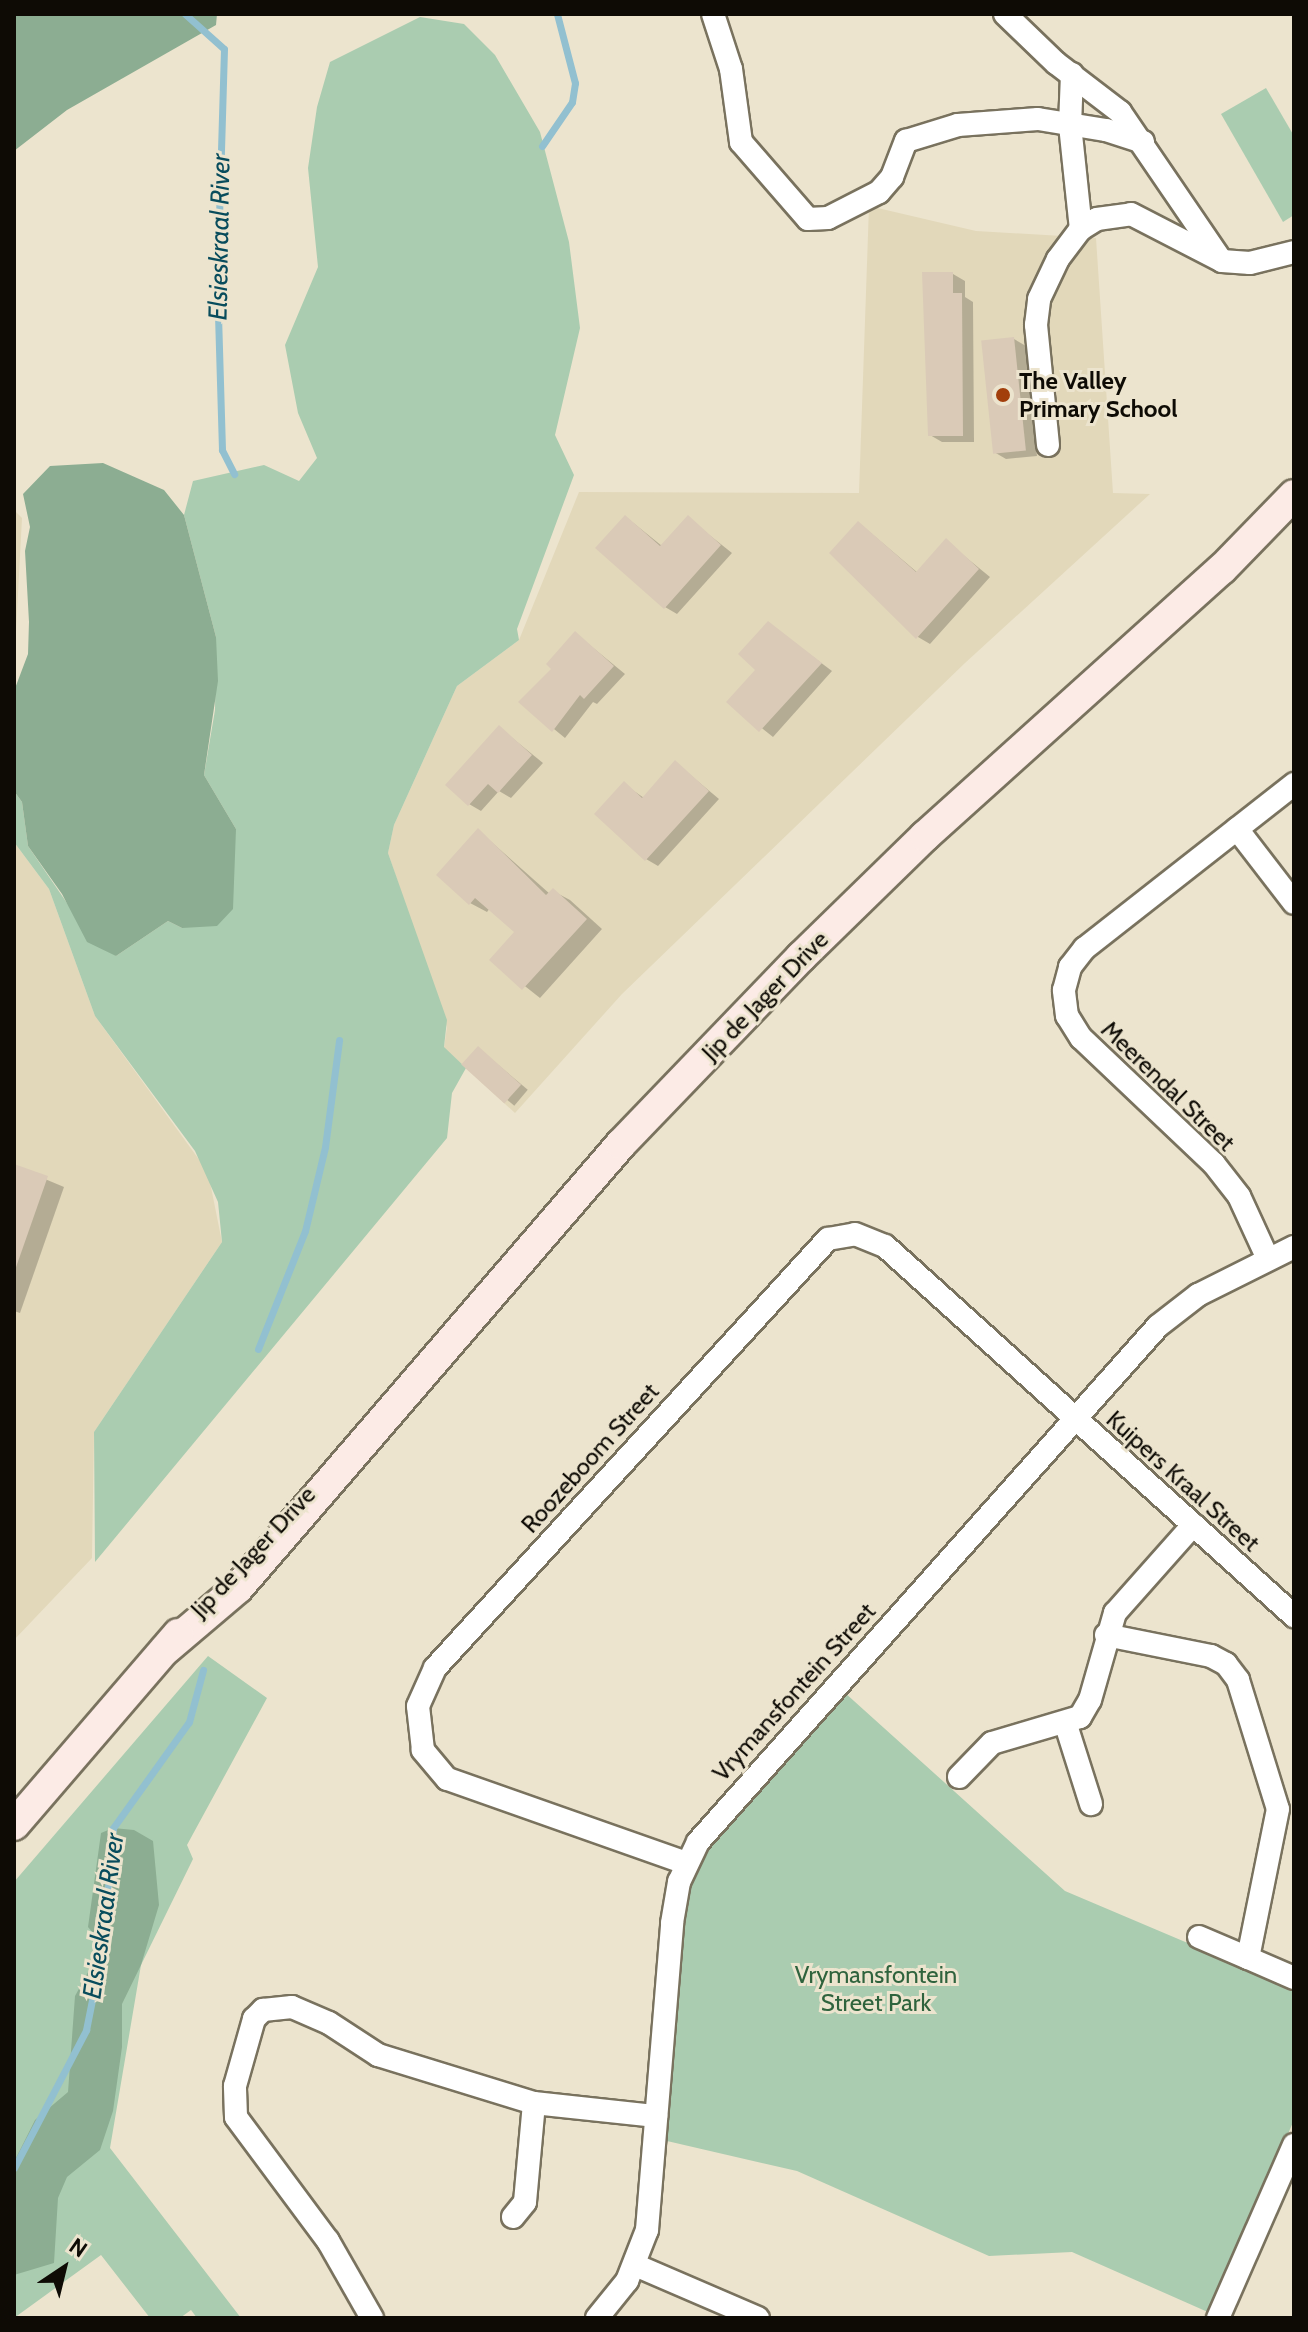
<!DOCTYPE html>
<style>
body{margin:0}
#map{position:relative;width:1308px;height:2332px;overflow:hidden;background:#ece4ce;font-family:Cabin,sans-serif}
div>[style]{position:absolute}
.built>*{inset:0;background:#e2d8ba}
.green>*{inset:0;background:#aaccb0}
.forest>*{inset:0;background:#8cad92}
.shadow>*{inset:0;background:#0003;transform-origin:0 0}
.stream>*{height:7px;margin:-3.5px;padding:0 3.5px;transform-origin:3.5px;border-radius:3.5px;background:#92c0d0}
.building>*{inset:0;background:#dacab7;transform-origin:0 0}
.roads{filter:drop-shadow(2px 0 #79725e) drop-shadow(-2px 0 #79725e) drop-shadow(0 2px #79725e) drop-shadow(0 -2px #79725e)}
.street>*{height:22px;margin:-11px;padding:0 11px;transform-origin:11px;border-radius:11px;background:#fff}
.secondary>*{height:30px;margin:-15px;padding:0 15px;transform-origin:15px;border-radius:15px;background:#fcebe6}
.dots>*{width:22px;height:22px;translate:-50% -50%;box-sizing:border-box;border:4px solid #ece4ce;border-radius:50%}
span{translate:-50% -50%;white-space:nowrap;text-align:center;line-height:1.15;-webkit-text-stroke:6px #ece4ce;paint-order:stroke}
.poi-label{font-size:24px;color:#0e0b05;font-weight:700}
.left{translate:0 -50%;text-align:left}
.street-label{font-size:24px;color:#0e0b05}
.park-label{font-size:24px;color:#2f633d}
.water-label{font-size:26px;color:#084c5c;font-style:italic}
.frame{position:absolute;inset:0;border:16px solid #0e0b05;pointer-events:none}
.north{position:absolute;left:24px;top:2228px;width:80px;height:80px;-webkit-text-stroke:6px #ece4ce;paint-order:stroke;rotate:35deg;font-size:22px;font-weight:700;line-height:32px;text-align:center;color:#0e0b05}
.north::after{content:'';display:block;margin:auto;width:28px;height:36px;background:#0e0b05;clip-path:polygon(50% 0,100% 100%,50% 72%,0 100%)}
</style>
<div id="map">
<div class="built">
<div style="clip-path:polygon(869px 206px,976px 231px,1096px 238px,1113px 493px,1150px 494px,965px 663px,622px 994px,515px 1113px,444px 1048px,447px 1027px,388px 853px,394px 825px,457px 686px,519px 640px,579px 492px,859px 493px)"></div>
<div style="clip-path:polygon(14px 510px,22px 518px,14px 669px)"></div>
<div style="clip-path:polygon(14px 842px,49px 889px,95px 1016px,208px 1172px,222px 1242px,94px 1432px,92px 1558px,14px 1640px)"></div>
</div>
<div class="green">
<div style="clip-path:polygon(420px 17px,464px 24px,495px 55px,540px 132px,569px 242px,580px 328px,555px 435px,574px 475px,517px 629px,519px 640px,457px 686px,394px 825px,388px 853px,447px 1020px,444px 1047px,466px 1068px,452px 1093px,447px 1138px,95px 1562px,94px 1432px,222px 1242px,218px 1202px,195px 1151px,95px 1016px,49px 889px,14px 842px,14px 791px,22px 802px,28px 846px,69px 906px,116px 956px,168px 921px,182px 928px,236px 829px,204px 775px,215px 710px,216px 637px,184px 515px,193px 481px,264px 465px,299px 481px,317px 458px,298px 413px,285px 345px,318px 267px,308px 168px,317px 107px,330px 62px)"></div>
<div style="clip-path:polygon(1266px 88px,1294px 136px,1294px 215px,1283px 222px,1221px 114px)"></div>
<div style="clip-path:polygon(208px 1656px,267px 1698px,187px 1845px,193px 1859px,141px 1965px,110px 2148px,241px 2318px,197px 2318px,191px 2310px,180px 2318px,150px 2318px,101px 2255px,14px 2318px,14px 1882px)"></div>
<div style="clip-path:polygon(844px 1692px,1065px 1891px,1294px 1988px,1294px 2120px,1210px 2313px,1072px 2252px,989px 2256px,797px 2171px,667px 2141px,683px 1920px,692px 1881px,709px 1846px)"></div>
</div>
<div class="forest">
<div style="clip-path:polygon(14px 14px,217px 14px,216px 25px,67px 110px,14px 151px)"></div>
<div style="clip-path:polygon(103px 463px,164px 490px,184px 515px,216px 637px,218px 681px,204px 775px,236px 829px,233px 909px,217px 926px,182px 928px,168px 921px,116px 956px,87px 942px,62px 894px,28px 846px,22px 802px,14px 791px,14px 691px,28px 654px,29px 622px,25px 551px,30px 527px,23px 494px,50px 466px)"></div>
<div style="clip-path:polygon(113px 1828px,134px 1830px,153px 1841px,159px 1905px,141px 1965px,122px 2004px,122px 2047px,113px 2111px,100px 2150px,67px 2177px,58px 2198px,54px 2263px,14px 2275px,14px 2162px,35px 2120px,68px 2092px,75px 1996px,103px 1945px,88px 1927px,101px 1833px)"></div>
</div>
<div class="shadow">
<div style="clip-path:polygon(953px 274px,965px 281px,965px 297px,973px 302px,974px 442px,942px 442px,930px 435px)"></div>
<div style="clip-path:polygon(1014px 339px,1026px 346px,1037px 456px,1006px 459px,994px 452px)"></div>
<div style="clip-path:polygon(626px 517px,662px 546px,688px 518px,732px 553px,677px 614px,665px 607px)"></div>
<div style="clip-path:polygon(859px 523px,918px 573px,946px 541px,990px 577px,930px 644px,918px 637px)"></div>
<div style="clip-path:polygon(768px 623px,832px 671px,773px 737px,729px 702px,758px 670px)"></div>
<div style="clip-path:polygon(575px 633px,625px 674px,597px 704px,593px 702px,565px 738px,521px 702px,554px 669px)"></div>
<div style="clip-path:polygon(500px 728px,543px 763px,511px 798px,499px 791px,481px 811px,469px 804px)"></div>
<div style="clip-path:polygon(676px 763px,719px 799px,658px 866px,646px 859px,624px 784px,644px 798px)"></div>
<div style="clip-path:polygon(479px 831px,550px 894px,553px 891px,570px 900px,602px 929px,540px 998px,492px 960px,517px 932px,490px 908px,487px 912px,470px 903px)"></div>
<div style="left:478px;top:1048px;width:65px;height:21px;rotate:40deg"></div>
<div style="clip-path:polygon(14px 1166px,64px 1187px,20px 1313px,14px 1311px)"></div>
</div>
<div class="stream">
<div style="left:185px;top:14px;width:52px;rotate:41.9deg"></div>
<div style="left:224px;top:49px;width:232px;rotate:91.7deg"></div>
<div style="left:217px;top:281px;width:169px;rotate:88.3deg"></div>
<div style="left:222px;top:450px;width:27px;rotate:63deg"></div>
<div style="left:542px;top:146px;width:53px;rotate:-55.7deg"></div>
<div style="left:572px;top:102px;width:19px;rotate:-81deg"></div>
<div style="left:575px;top:83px;width:71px;rotate:-104.6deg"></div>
<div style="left:258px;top:1349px;width:127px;rotate:-68.3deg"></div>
<div style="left:305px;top:1231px;width:86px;rotate:-76.6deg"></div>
<div style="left:325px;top:1147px;width:108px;rotate:-82.5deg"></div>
<div style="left:14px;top:2168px;width:156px;rotate:-62.4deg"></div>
<div style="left:86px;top:2030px;width:87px;rotate:-78.7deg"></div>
<div style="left:103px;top:1945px;width:117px;rotate:-85.1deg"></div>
<div style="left:113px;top:1828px;width:130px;rotate:-54.4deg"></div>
<div style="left:189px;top:1722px;width:54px;rotate:-74.9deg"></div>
</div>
<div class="building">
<div style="clip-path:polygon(922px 272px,953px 272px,953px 293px,962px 293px,963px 436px,928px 436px)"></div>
<div style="left:1014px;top:337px;width:114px;height:33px;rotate:84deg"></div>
<div style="clip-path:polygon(625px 515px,660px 546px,688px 515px,721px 545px,664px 609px,595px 548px)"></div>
<div style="clip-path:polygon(858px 521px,916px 572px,946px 538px,979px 569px,916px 639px,829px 553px)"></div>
<div style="clip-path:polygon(768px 621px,822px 663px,759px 732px,726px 702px,755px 670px,738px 654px)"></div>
<div style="clip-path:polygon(575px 631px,614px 666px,584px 699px,580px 695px,552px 732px,518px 702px,551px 669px,546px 664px)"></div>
<div style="clip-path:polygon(499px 725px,532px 755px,498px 793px,488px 784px,468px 806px,445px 785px)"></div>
<div style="clip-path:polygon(675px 760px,709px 791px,645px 861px,594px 814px,624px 781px,642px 798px)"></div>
<div style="clip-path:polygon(478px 828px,546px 895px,553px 888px,587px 919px,522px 990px,489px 960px,514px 932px,475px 898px,469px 905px,436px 875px)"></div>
<div style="left:478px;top:1046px;width:58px;height:25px;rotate:42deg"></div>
<div style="clip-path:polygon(14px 1164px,48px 1176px,14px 1273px)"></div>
</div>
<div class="roads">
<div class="street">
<div style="left:713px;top:14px;width:58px;rotate:71.9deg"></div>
<div style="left:731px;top:69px;width:74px;rotate:82.2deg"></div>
<div style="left:741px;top:142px;width:102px;rotate:49deg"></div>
<div style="left:808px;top:219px;width:20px;rotate:-3deg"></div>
<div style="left:828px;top:218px;width:57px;rotate:-27deg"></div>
<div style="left:879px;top:192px;width:20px;rotate:-49deg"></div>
<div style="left:892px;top:177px;width:39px;rotate:-69deg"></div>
<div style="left:906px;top:141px;width:54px;rotate:-17.1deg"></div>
<div style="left:958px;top:125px;width:80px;rotate:-4.3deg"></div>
<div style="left:1038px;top:119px;width:69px;rotate:9.2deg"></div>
<div style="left:1106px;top:130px;width:39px;rotate:18deg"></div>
<div style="left:1005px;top:14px;width:71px;rotate:43.9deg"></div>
<div style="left:1056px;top:63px;width:81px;rotate:37.4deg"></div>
<div style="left:1120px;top:112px;width:179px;rotate:55.7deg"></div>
<div style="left:1072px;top:74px;width:51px;rotate:92.2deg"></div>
<div style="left:1070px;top:125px;width:105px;rotate:84deg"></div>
<div style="left:1048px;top:445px;width:121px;rotate:-95.7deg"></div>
<div style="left:1036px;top:325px;width:26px;rotate:-83deg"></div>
<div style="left:1039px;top:299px;width:44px;rotate:-64.6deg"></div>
<div style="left:1058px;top:259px;width:38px;rotate:-53deg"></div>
<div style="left:1081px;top:229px;width:19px;rotate:-32deg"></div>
<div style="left:1097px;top:219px;width:34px;rotate:-8deg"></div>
<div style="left:1131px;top:214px;width:102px;rotate:27.3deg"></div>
<div style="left:1222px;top:261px;width:28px;rotate:4deg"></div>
<div style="left:1250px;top:263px;width:45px;rotate:-14deg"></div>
<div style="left:1237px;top:829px;width:93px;rotate:52.4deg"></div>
<div style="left:1268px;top:1259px;width:69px;rotate:-114.7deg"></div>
<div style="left:1239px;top:1196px;width:41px;rotate:-128deg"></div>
<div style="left:1214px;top:1164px;width:183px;rotate:-136.5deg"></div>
<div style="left:1081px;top:1038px;width:26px;rotate:-122deg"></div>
<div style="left:1067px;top:1016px;width:26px;rotate:-97deg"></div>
<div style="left:1064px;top:990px;width:24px;rotate:-75deg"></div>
<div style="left:1070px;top:967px;width:24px;rotate:-52deg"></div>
<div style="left:1085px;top:948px;width:266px;rotate:-38.1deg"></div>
<div style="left:1106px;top:1635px;width:107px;rotate:11.3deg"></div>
<div style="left:1211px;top:1656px;width:17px;rotate:28deg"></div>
<div style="left:1226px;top:1664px;width:20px;rotate:53deg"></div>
<div style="left:1238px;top:1680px;width:135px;rotate:72.8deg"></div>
<div style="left:1278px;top:1809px;width:152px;rotate:101.4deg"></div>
<div style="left:1248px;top:1958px;width:50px;rotate:23.5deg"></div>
<div style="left:1066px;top:1725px;width:83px;rotate:72.4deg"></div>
<div style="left:959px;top:1777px;width:47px;rotate:-45.9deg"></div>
<div style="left:992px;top:1743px;width:92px;rotate:-16.5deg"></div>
<div style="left:1080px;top:1717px;width:20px;rotate:-60deg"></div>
<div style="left:1090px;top:1700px;width:91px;rotate:-74deg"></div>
<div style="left:1115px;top:1613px;width:118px;rotate:-48.4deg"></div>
<div style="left:686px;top:1863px;width:253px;rotate:-160.6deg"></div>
<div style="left:447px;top:1779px;width:38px;rotate:-130deg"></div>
<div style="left:423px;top:1750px;width:44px;rotate:-96.5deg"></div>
<div style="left:418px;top:1706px;width:42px;rotate:-65.9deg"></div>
<div style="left:435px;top:1668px;width:582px;rotate:-47.51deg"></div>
<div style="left:828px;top:1239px;width:27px;rotate:-10deg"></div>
<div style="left:855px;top:1234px;width:32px;rotate:22deg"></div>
<div style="left:885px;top:1246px;width:552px;rotate:42.13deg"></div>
<div style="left:1199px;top:1937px;width:53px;rotate:23.2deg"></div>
<div style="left:513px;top:2217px;width:19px;rotate:-51deg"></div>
<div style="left:525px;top:2202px;width:99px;rotate:-84.8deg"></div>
<div style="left:635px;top:2265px;width:134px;rotate:23.3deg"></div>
<div style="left:372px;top:2318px;width:89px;rotate:-119.7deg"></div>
<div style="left:328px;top:2241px;width:154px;rotate:-126.6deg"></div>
<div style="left:236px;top:2117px;width:31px;rotate:-92deg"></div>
<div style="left:235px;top:2086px;width:70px;rotate:-74.2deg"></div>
<div style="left:254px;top:2019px;width:13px;rotate:-45deg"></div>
<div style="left:263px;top:2010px;width:29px;rotate:-6deg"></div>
<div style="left:292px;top:2007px;width:40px;rotate:23.4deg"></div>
<div style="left:329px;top:2023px;width:59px;rotate:33.1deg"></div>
<div style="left:378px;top:2055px;width:163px;rotate:17.1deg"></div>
<div style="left:534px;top:2103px;width:123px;rotate:6.1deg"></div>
<div style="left:597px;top:2318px;width:48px;rotate:-51deg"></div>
<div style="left:627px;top:2281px;width:55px;rotate:-68.6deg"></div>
<div style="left:647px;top:2230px;width:308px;rotate:-85.3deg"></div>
<div style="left:672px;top:1923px;width:42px;rotate:-80.3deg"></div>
<div style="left:679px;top:1882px;width:44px;rotate:-64.6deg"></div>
<div style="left:698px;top:1842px;width:691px;rotate:-48.28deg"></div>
<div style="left:1158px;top:1326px;width:51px;rotate:-37.8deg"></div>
<div style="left:1198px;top:1295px;width:107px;rotate:-26.6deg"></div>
<div style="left:1218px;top:2318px;width:189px;rotate:-66.3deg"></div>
</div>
<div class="secondary">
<div style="left:166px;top:1649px;width:94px;rotate:-40.3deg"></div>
<div style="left:238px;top:1588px;width:586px;rotate:-49.22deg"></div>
<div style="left:621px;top:1144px;width:260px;rotate:-46.1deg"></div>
<div style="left:801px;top:957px;width:173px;rotate:-44.3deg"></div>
<div style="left:925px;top:836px;width:399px;rotate:-42deg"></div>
<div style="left:1222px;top:569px;width:103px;rotate:-45.8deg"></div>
<div style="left:14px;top:1825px;width:252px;rotate:-49.3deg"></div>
</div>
</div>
<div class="dots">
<div style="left:1003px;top:395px;background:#a23e0b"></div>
</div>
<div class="poi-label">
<span class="left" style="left:1019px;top:395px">The Valley<br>Primary School</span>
</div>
<div class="street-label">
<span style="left:765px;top:996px;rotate:-46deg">Jip de Jager Drive</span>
<span style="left:1168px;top:1086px;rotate:44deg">Meerendal Street</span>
<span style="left:590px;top:1458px;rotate:-48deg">Roozeboom Street</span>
<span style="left:1183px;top:1481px;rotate:42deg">Kuipers Kraal Street</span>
<span style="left:253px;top:1552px;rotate:-47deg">Jip de Jager Drive</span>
<span style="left:794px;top:1692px;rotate:-48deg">Vrymansfontein Street</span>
</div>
<div class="park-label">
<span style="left:876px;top:1989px">Vrymansfontein<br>Street Park</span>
</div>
<div class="water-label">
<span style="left:220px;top:237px;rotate:-89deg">Elsieskraal River</span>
<span style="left:104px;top:1916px;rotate:-82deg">Elsieskraal River</span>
</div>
<div class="frame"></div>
<div class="north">N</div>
</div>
